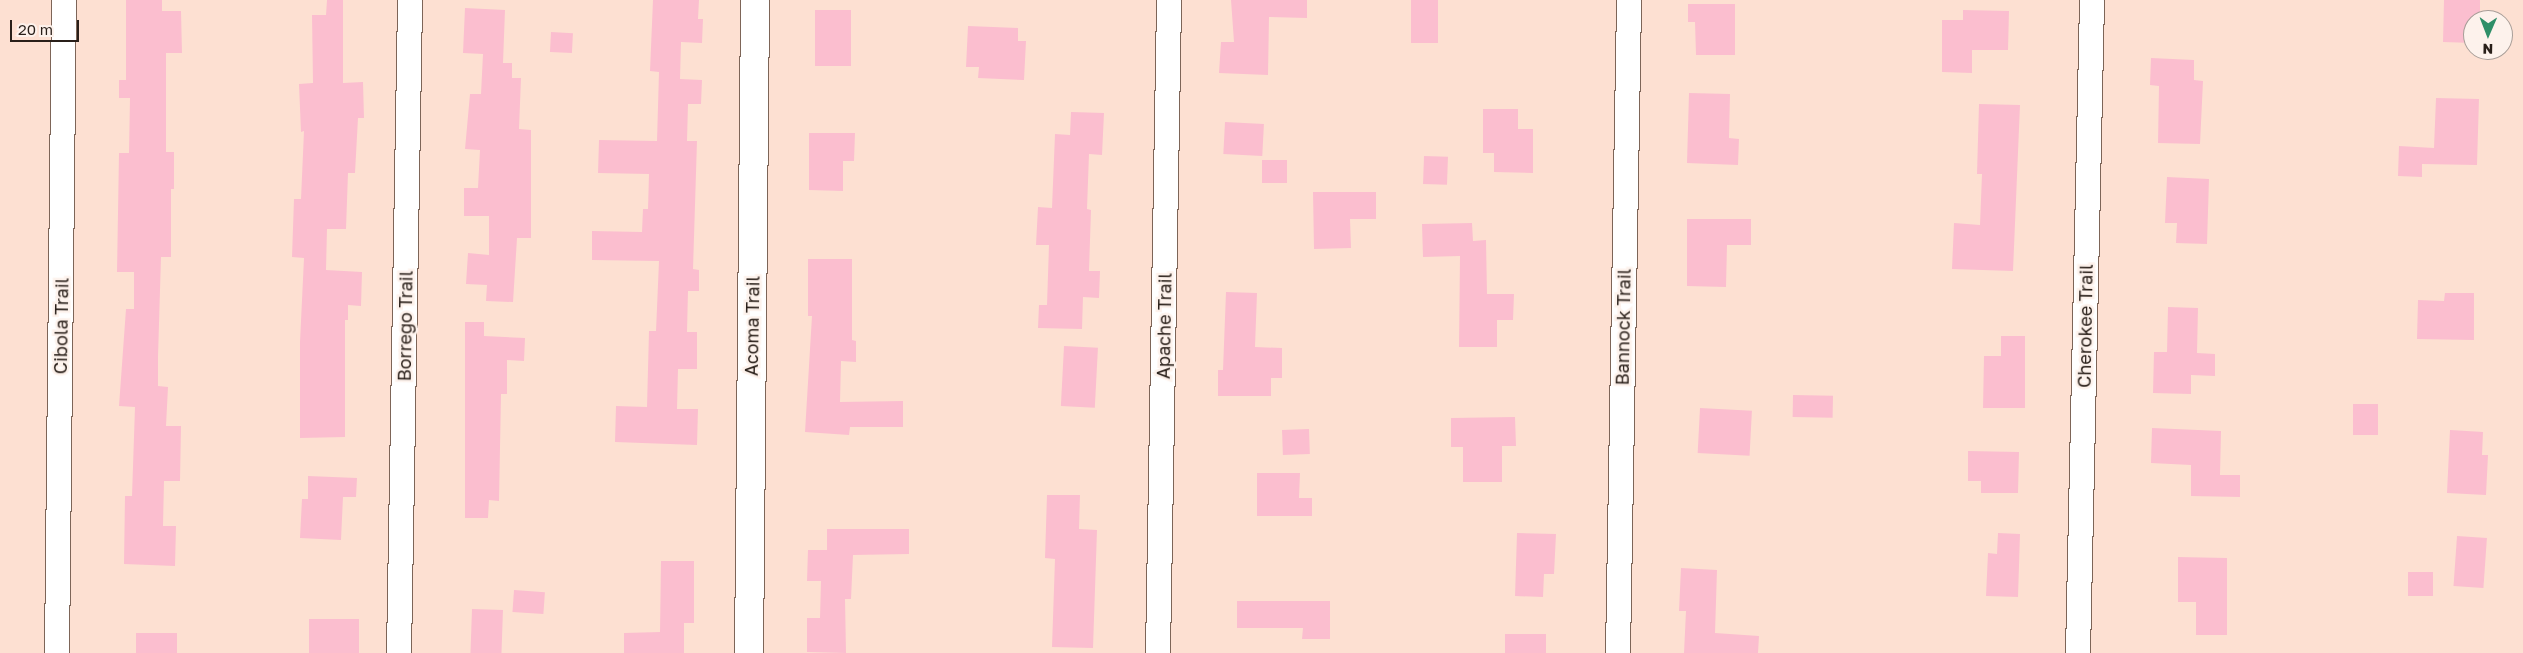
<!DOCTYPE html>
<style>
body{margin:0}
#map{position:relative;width:2523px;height:653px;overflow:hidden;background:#fde0d2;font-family:"Golos Text",sans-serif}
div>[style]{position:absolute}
.building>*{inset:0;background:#fbbecf;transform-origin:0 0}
.roads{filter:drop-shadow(1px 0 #7d6558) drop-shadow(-1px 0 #7d6558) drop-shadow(0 1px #7d6558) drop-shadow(0 -1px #7d6558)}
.minor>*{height:24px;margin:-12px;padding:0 12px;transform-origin:12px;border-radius:12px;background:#fff}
.tertiary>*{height:28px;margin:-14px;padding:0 14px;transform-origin:14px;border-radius:14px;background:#fff}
span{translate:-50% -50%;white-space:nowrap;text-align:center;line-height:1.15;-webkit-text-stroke:5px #fdf2ec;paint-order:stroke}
.street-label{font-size:18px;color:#291f19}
.north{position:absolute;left:2463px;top:10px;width:50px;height:50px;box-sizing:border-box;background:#fdf2ec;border:1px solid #a89e98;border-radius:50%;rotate:181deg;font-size:14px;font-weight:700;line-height:20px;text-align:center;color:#291f19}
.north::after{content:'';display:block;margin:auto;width:18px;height:22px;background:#2f8f68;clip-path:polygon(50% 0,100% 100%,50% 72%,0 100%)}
.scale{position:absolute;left:10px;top:20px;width:69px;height:22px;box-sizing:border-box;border:2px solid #291f19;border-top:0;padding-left:6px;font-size:15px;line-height:18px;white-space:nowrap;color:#291f19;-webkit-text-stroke:4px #fdf2ec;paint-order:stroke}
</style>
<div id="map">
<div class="building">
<div style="clip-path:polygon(126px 0,162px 0,162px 11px,181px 11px,182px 53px,166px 53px,166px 152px,174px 152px,174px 189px,171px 189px,171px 257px,161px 257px,158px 357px,158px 386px,168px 387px,166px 426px,181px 426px,180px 481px,164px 481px,163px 526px,176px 526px,175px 566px,124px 564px,125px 496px,132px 496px,135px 407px,119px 406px,126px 309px,134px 309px,134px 272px,117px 272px,119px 153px,129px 153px,130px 98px,119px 98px,119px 80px,126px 80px)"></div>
<div style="clip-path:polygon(327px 0,343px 0,343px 83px,363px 82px,364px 118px,358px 118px,355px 173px,348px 173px,346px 229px,327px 229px,326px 270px,362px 272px,361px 306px,348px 305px,348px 320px,345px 320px,345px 437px,300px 438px,300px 342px,304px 258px,292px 257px,294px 199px,301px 199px,304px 131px,301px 132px,299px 84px,313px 83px,312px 15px,326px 15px)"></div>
<div style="clip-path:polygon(653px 0,699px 0,698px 19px,703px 19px,702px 43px,681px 42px,680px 79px,702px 80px,701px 104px,688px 104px,687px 141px,697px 141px,693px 269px,699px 270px,699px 291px,688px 291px,687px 332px,697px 332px,697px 369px,678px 369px,677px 409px,698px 409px,697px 445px,615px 442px,616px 406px,647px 407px,649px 331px,656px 331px,659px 261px,592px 260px,592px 231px,642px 232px,643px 209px,648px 209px,649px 174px,598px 173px,599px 140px,657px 141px,659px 72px,650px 71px)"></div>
<div style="clip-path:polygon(1231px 0,1307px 0,1307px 18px,1269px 17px,1268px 75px,1219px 73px,1221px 42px,1234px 42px)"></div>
<div style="left:1411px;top:0;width:27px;height:43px"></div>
<div style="clip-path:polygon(2444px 0,2480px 0,2480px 20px,2473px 20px,2473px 43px,2443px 42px)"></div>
<div style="clip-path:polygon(1688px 4px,1735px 4px,1735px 55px,1696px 55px,1695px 22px,1688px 22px)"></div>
<div style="clip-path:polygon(465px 8px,505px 10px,503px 63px,512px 63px,512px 78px,521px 78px,519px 129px,531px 130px,531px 238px,517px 238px,513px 302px,486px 301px,487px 285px,466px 284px,468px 253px,489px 255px,489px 216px,464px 216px,464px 188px,478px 188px,480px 150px,465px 149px,470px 94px,481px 94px,483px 54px,463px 53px)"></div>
<div style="left:851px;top:10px;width:56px;height:36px;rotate:90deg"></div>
<div style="clip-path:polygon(1963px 10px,2009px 11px,2008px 50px,1972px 50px,1972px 73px,1942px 72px,1942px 20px,1963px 20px)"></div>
<div style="clip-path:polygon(968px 26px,1018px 28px,1018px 41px,1026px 41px,1024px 80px,978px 78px,979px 67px,966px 67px)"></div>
<div style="left:551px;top:32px;width:22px;height:20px;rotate:3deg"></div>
<div style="clip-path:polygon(2151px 58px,2194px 60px,2194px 80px,2203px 81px,2200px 144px,2158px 143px,2159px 86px,2150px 85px)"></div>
<div style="clip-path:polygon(1689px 93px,1730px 94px,1729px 138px,1739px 139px,1738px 165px,1687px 163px)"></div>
<div style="clip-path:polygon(2436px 98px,2479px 99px,2477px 165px,2422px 164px,2422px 177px,2398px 176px,2399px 146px,2434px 148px)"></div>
<div style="clip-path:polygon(1979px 104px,2020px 105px,2013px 271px,1952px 269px,1954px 223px,1980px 225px,1982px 174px,1977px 174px)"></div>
<div style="clip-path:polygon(1483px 109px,1518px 109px,1518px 129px,1533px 129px,1533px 173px,1494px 172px,1494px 153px,1483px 153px)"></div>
<div style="clip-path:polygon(1071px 112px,1104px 113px,1102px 155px,1089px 154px,1087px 209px,1091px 210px,1089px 271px,1100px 271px,1099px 298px,1083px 297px,1082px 329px,1038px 328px,1039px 305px,1047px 305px,1049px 245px,1036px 245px,1038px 207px,1052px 208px,1055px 134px,1070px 135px)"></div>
<div style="left:1225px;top:122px;width:39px;height:32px;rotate:3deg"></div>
<div style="clip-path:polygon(809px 133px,855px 133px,854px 161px,843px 161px,843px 191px,809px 190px)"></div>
<div style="left:1424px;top:156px;width:24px;height:28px;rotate:2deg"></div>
<div style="left:1262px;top:160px;width:25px;height:23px"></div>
<div style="clip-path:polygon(2167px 177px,2209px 179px,2207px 244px,2176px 243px,2177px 223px,2165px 223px)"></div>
<div style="clip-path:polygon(1313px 192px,1376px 192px,1376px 219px,1350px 219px,1351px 248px,1314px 249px)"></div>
<div style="clip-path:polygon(1687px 219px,1751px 219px,1751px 245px,1727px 245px,1726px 287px,1687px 286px)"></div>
<div style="clip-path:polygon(1472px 223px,1473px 241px,1486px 240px,1487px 294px,1514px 294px,1513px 320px,1497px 320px,1497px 347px,1459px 347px,1460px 256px,1423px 257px,1422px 224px)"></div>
<div style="clip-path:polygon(808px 259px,852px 259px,852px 340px,856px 341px,856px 362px,841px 361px,840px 402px,903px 401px,903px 427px,850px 427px,849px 435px,805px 432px,812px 316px,808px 316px)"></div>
<div style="clip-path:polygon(1226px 292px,1257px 293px,1255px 347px,1282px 348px,1282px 378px,1271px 378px,1271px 396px,1218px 396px,1218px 370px,1223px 370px)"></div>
<div style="clip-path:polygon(2445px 293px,2474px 293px,2474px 340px,2417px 339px,2418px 300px,2444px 301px)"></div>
<div style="clip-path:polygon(2168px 307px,2198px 308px,2197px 353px,2215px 354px,2215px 376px,2191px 375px,2191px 394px,2153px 393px,2154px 352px,2167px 352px)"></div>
<div style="clip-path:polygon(465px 322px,484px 322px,484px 336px,525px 338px,524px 361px,507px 360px,507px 394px,501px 394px,499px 501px,489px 500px,488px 518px,465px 518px)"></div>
<div style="clip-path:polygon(2001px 336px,2025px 336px,2025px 408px,1983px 408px,1984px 356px,2001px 356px)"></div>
<div style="left:1064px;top:346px;width:34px;height:60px;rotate:3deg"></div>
<div style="left:1793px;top:395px;width:40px;height:22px;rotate:1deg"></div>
<div style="left:2378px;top:404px;width:31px;height:25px;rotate:90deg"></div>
<div style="left:1700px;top:408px;width:52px;height:45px;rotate:3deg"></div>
<div style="clip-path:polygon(1515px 417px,1516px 446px,1502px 446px,1502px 482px,1463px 482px,1463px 447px,1451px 447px,1451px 418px)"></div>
<div style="clip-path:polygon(2152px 428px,2221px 431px,2220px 475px,2240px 475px,2240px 497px,2191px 496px,2191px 465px,2151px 463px)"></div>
<div style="left:1309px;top:429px;width:25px;height:27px;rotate:88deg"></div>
<div style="clip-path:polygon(2450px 430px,2483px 432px,2482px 455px,2488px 455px,2486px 495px,2447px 493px)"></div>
<div style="clip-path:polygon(1968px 451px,2019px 452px,2018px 493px,1981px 493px,1981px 481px,1968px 481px)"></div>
<div style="clip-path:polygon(1257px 473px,1300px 473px,1299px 498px,1312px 498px,1312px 516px,1257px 516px)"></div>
<div style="clip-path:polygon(308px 476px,357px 478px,356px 497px,343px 497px,341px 540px,300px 538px,302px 499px,308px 499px)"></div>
<div style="clip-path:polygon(1047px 495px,1080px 495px,1079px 529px,1097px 530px,1093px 648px,1052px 647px,1055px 559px,1045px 558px)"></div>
<div style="clip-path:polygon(827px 529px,909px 529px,909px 554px,853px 555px,851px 599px,845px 599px,846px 653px,807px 652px,807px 618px,820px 618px,821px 581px,807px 581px,808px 550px,827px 550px)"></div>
<div style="clip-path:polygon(1517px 533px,1556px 534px,1554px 574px,1544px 574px,1543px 597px,1515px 596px)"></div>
<div style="clip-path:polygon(1998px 533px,2020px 534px,2018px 597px,1986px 596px,1988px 553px,1997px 554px)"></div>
<div style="left:2457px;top:536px;width:30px;height:50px;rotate:4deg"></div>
<div style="clip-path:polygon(2178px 557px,2227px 558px,2227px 635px,2196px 635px,2196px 602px,2178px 602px)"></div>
<div style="clip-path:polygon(661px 561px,694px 561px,694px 623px,684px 623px,684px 653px,624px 653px,624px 633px,660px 632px)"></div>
<div style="clip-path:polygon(1681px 568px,1717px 570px,1715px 633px,1759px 636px,1758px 653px,1684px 653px,1686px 611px,1679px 611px)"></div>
<div style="left:2433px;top:572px;width:24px;height:25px;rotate:90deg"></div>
<div style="left:514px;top:590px;width:31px;height:22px;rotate:4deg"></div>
<div style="clip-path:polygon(1237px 601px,1330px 601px,1330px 639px,1302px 639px,1303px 628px,1237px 628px)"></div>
<div style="left:472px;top:609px;width:31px;height:44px;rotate:2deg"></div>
<div style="left:309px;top:619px;width:50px;height:34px"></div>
<div style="left:136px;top:633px;width:41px;height:20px"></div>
<div style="left:1505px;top:634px;width:41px;height:19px"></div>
</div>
<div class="roads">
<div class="minor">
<div style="left:57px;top:653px;width:653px;rotate:-89.39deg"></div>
<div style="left:399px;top:653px;width:653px;rotate:-89.03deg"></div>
<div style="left:1158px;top:653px;width:653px;rotate:-89.03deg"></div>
<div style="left:1618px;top:653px;width:653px;rotate:-89.03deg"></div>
<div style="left:2078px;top:653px;width:653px;rotate:-88.77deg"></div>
</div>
<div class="tertiary">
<div style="left:749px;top:653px;width:653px;rotate:-89.47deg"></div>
</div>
</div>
<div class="street-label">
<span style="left:61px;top:326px;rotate:-89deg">Cibola Trail</span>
<span style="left:405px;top:326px;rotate:-89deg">Borrego Trail</span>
<span style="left:752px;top:326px;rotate:-89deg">Acoma Trail</span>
<span style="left:1164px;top:326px;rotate:-89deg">Apache Trail</span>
<span style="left:2085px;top:326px;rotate:-89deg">Cherokee Trail</span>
<span style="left:1623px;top:327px;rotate:-89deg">Bannock Trail</span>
</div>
<div class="north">N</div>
<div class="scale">20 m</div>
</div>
